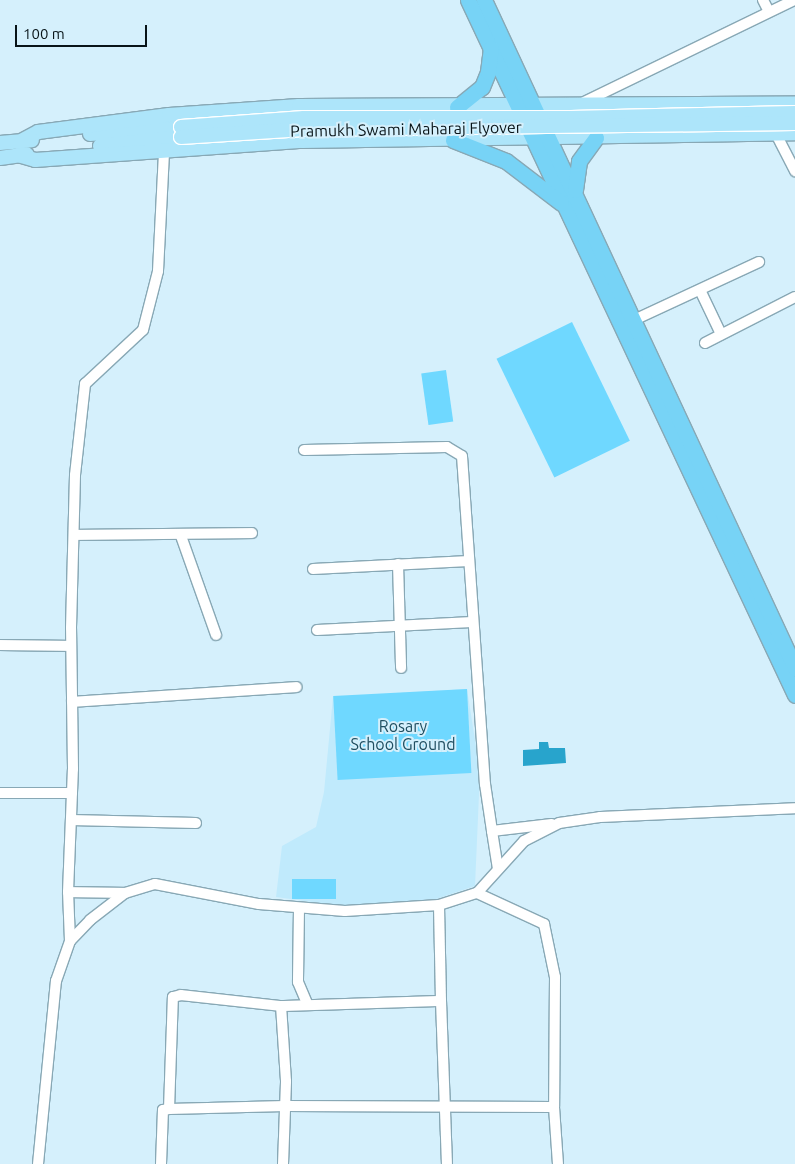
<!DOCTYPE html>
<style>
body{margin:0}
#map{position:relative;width:795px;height:1164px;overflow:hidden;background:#d5f0fc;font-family:Ubuntu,sans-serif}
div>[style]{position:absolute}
.built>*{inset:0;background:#c0eafc}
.green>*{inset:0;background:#6fd8ff;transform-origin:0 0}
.water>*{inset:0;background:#28a4cc}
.roads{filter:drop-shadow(1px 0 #88a8b5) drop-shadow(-1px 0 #88a8b5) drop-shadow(0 1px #88a8b5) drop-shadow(0 -1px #88a8b5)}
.minor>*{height:10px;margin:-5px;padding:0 5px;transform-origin:5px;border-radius:5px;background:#fff}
.major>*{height:14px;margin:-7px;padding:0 7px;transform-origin:7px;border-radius:7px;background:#ade5fa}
.highway>*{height:15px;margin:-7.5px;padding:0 7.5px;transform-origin:7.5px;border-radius:7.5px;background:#77d3f6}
.bridges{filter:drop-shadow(1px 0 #fff) drop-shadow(-1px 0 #fff) drop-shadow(0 1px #fff) drop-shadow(0 -1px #fff)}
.major-bridge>*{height:14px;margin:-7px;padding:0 7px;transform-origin:7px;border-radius:7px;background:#ade5fa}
span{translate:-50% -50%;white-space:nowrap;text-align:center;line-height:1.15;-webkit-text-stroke:4px #d5f0fc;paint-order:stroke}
.street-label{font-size:16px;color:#081418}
.park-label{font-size:16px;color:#204f61}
.scale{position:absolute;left:15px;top:25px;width:132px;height:22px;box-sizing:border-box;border:2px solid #081418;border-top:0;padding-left:6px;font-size:15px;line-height:18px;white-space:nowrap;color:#081418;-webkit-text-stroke:4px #d5f0fc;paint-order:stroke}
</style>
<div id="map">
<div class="built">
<div style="clip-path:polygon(467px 689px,480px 772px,475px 886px,436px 899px,347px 907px,276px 897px,282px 846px,316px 827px,324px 792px,333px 697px)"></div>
</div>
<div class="green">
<div style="left:572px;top:322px;width:132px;height:84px;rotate:64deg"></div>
<div style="left:446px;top:370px;width:52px;height:25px;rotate:82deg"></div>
<div style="left:467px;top:689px;width:84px;height:134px;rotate:87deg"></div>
<div style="left:292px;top:879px;width:44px;height:20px"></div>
</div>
<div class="water">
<div style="clip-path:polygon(539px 742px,548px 742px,549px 748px,565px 748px,566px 763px,523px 766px,523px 750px,539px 749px)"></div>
</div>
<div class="roads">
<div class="minor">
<div style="left:763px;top:0;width:13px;rotate:63deg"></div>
<div style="left:582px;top:103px;width:236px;rotate:-25.9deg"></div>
<div style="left:776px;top:134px;width:42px;rotate:62.8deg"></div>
<div style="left:700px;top:290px;width:49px;rotate:64.5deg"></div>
<div style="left:634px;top:320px;width:138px;rotate:-24.9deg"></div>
<div style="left:705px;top:343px;width:101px;rotate:-27.1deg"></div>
<div style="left:304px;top:450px;width:143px;rotate:-1.2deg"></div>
<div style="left:447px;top:447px;width:17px;rotate:31deg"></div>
<div style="left:462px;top:456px;width:329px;rotate:86deg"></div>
<div style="left:485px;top:784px;width:48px;rotate:81.5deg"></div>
<div style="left:74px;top:535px;width:178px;rotate:-0.6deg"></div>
<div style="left:181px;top:536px;width:105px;rotate:70.5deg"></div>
<div style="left:398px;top:564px;width:104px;rotate:88.3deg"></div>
<div style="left:313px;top:569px;width:156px;rotate:-2.9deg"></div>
<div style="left:317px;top:630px;width:155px;rotate:-3deg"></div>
<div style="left:0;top:645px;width:71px;rotate:0.8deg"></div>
<div style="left:72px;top:702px;width:225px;rotate:-3.8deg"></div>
<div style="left:0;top:793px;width:72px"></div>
<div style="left:71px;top:820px;width:125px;rotate:1.4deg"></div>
<div style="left:498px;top:869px;width:38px;rotate:-99deg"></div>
<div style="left:492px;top:831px;width:60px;rotate:-6.7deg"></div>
<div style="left:68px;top:892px;width:123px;rotate:-87.7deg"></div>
<div style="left:73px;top:769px;width:141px;rotate:-90.8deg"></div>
<div style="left:71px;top:628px;width:153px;rotate:-88.5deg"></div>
<div style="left:75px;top:475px;width:92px;rotate:-83.7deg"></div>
<div style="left:85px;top:384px;width:79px;rotate:-43deg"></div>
<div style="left:143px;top:330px;width:61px;rotate:-75.7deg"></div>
<div style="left:158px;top:271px;width:120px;rotate:-87.1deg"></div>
<div style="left:477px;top:893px;width:74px;rotate:24.8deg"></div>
<div style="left:544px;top:924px;width:54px;rotate:78.3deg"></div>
<div style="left:555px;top:977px;width:130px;rotate:90.4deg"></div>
<div style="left:554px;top:1107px;width:57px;rotate:86deg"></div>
<div style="left:299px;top:908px;width:74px;rotate:90.8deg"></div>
<div style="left:298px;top:982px;width:25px;rotate:67deg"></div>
<div style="left:70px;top:941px;width:49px;rotate:-92.3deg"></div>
<div style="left:68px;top:892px;width:57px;rotate:1deg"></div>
<div style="left:441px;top:1001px;width:163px;rotate:87.9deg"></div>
<div style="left:169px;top:1109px;width:112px;rotate:-88deg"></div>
<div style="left:173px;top:997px;width:8px;rotate:-14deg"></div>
<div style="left:181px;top:995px;width:101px;rotate:6.3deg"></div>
<div style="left:38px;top:1164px;width:184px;rotate:-84.4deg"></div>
<div style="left:56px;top:981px;width:42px;rotate:-70.7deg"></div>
<div style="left:70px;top:941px;width:29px;rotate:-46deg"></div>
<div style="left:90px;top:920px;width:44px;rotate:-37.6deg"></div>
<div style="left:125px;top:893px;width:31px;rotate:-17deg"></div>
<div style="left:155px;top:884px;width:106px;rotate:10.9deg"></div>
<div style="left:259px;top:904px;width:86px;rotate:4.7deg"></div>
<div style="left:345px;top:911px;width:94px;rotate:-3.7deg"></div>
<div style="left:439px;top:905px;width:40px;rotate:-18deg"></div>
<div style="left:477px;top:893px;width:70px;rotate:-47.9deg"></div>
<div style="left:524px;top:841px;width:39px;rotate:-27deg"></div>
<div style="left:559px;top:823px;width:41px;rotate:-8.3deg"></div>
<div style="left:600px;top:817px;width:195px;rotate:-2.6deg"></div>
<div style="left:161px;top:1164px;width:54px;rotate:-87.9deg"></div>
<div style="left:163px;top:1110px;width:6px;rotate:-9deg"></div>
<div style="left:169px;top:1109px;width:116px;rotate:-1.5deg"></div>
<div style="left:285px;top:1106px;width:269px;rotate:0.2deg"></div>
<div style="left:283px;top:1164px;width:83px;rotate:-87.9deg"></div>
<div style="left:286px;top:1081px;width:75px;rotate:-93.8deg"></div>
<div style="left:281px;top:1006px;width:160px;rotate:-1.8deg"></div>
<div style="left:441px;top:1001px;width:96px;rotate:-91.2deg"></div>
</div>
<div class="major">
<div style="left:90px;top:134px;width:91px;rotate:-4.4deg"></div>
<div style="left:23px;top:140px;width:17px;rotate:-28deg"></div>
<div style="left:38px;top:132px;width:132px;rotate:-7.4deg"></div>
<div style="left:169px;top:115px;width:130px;rotate:-4deg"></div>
<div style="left:299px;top:106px;width:496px;rotate:-0.3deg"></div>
<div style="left:0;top:143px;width:32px;rotate:-5deg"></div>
<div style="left:100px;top:146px;width:81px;rotate:-6.3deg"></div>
<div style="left:18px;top:155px;width:18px;rotate:16deg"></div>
<div style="left:35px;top:160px;width:268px;rotate:-4.1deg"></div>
<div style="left:302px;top:141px;width:493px;rotate:-0.9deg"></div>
<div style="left:0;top:158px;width:27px;rotate:-8deg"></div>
</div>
<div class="highway">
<div style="left:468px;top:0;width:768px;rotate:64.8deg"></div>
<div style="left:484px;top:0;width:737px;rotate:65.03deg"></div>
<div style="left:457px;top:107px;width:32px;rotate:-39deg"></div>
<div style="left:482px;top:87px;width:16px;rotate:-68deg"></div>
<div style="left:488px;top:72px;width:24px;rotate:-83deg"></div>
<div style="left:453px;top:140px;width:57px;rotate:21.6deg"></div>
<div style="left:506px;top:161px;width:69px;rotate:37.4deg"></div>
<div style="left:575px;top:190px;width:29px;rotate:-82deg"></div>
<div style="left:579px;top:161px;width:29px;rotate:-54deg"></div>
</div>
</div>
<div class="bridges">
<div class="major-bridge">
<div style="left:181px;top:127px;width:123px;rotate:-4.2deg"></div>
<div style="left:304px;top:118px;width:267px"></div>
<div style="left:571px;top:118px;width:224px;rotate:-1.3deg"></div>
<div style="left:181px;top:137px;width:123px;rotate:-3.7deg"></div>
<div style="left:304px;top:129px;width:491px;rotate:-0.7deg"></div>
</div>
</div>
<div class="street-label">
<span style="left:406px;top:129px;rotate:-1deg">Pramukh Swami Maharaj Flyover</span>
</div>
<div class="park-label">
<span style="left:403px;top:735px">Rosary<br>School Ground</span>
</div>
<div class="scale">100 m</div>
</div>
